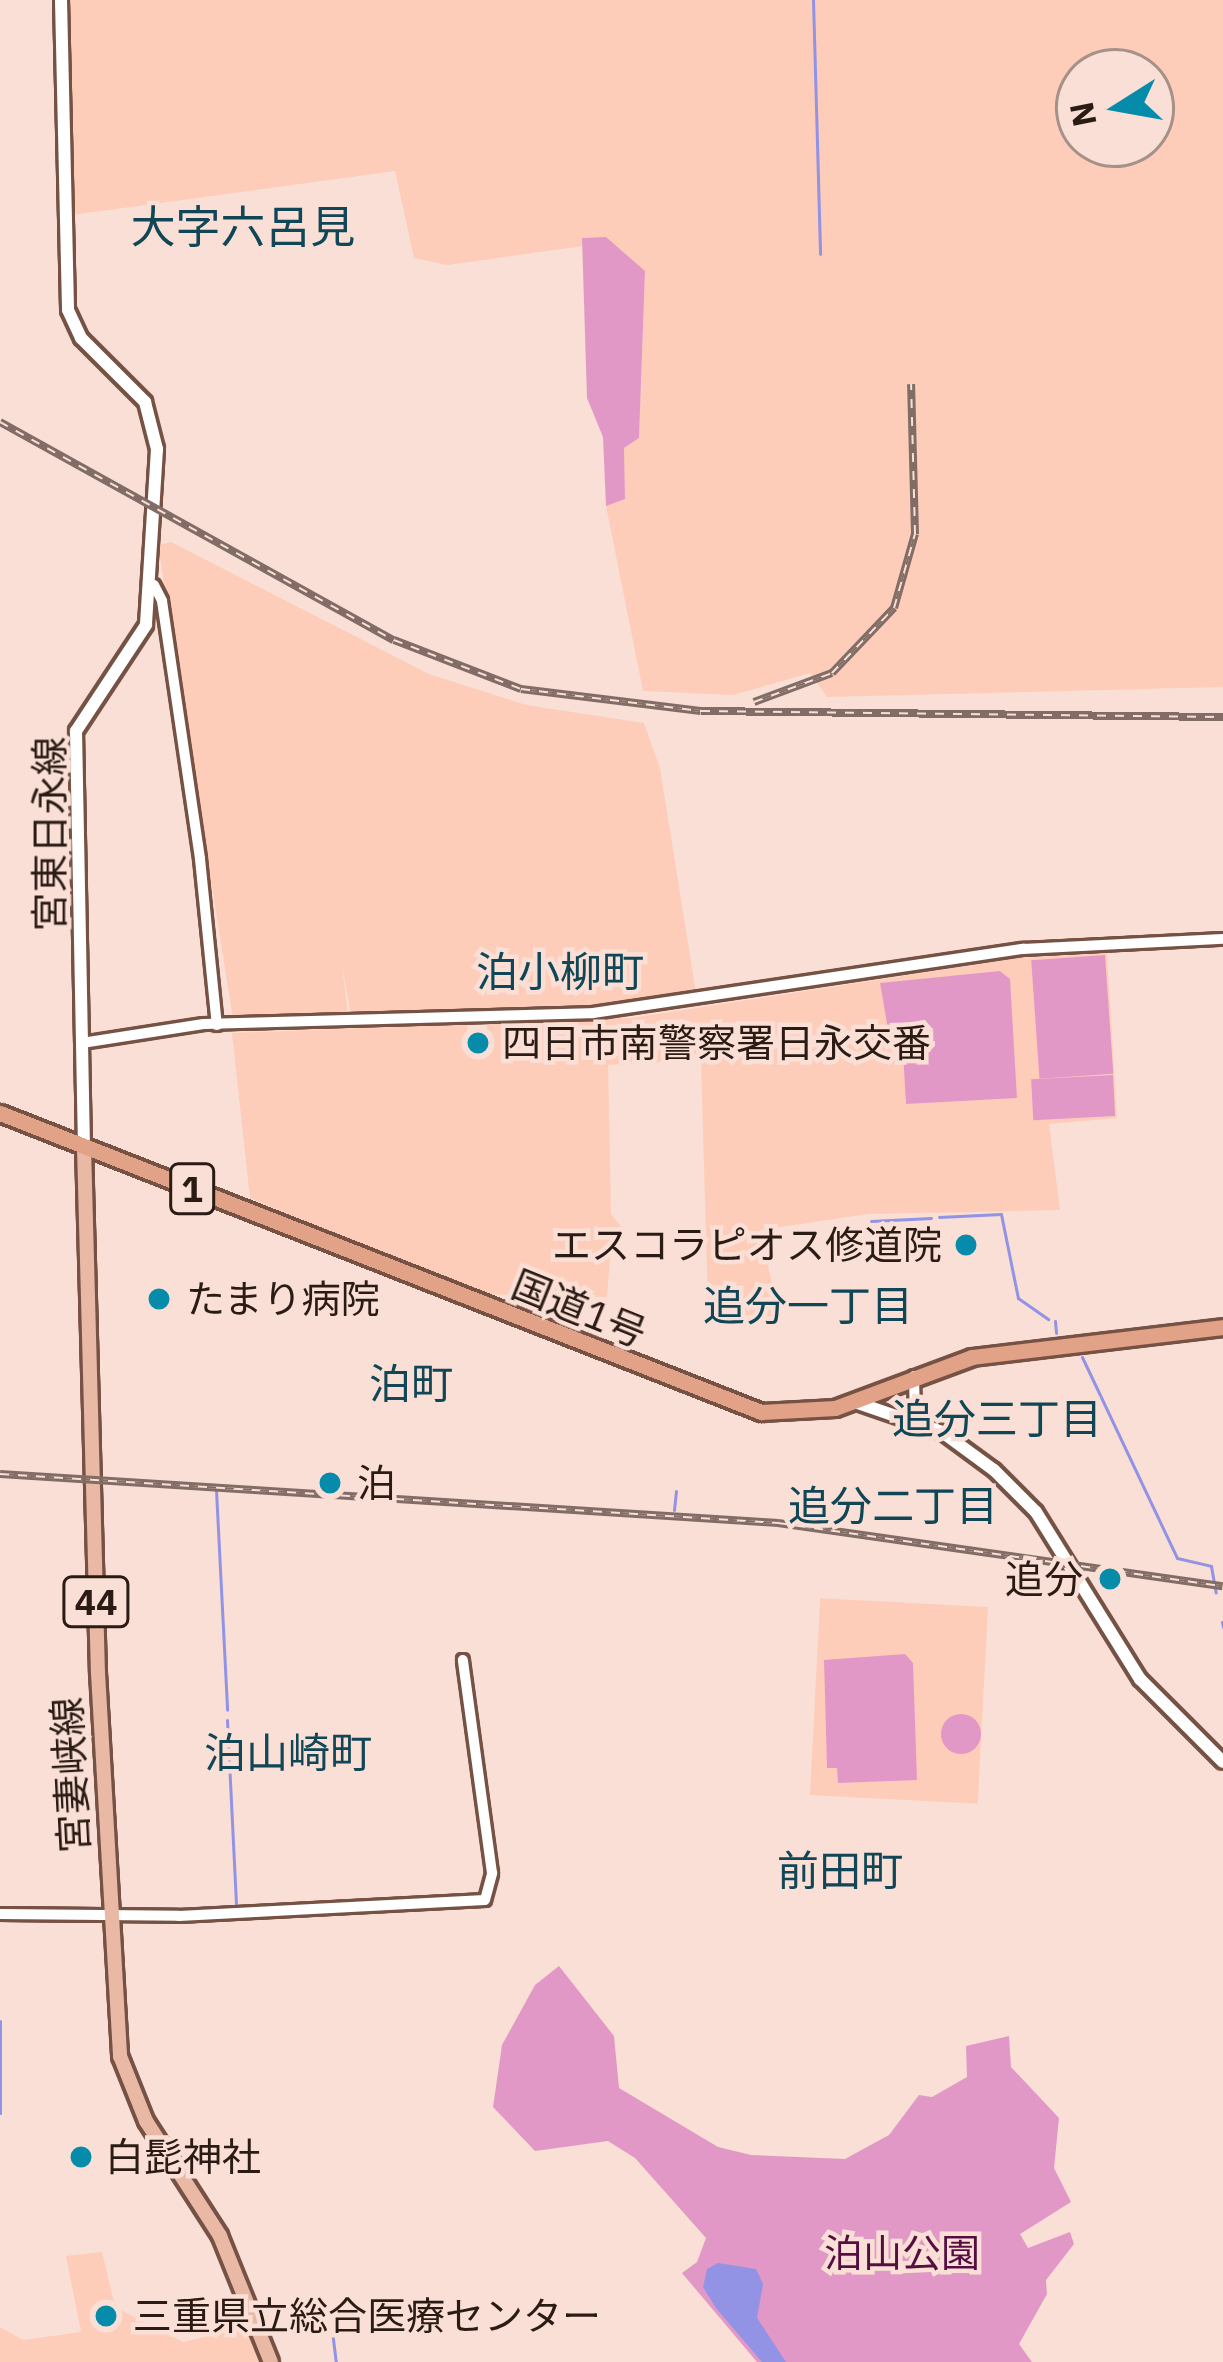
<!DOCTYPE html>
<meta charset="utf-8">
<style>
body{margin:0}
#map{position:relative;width:1223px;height:2362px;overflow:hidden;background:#f9dfd5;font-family:"IBM Plex Sans","Noto Sans JP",sans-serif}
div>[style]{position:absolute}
.built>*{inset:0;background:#fecdb9;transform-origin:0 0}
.green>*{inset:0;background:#e298c6;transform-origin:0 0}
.round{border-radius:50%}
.water>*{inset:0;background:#9293e4}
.stream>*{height:3px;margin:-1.5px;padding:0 1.5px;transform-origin:1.5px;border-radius:1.5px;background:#9293e4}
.roads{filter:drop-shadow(3px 0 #765245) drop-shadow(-3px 0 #765245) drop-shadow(0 3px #765245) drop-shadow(0 -3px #765245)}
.tertiary>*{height:10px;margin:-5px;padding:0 5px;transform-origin:5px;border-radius:5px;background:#fff}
.secondary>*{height:12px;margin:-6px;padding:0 6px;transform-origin:6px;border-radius:6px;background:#fff}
.primary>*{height:14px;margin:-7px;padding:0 7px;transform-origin:7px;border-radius:7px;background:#e9b9a6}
.trunk>*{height:15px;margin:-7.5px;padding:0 7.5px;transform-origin:7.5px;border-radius:7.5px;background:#e2a288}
.rail>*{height:8px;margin-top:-4px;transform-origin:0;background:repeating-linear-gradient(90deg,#f9dfd5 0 9px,#816d66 0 18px);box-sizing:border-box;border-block:3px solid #816d66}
.dots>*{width:33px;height:33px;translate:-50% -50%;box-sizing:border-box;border:6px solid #f9dfd5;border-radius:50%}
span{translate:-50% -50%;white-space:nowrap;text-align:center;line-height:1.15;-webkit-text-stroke:9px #f9dfd5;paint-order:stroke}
.shield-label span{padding:3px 9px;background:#f9dfd5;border:3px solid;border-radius:9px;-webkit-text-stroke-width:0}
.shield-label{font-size:36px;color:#2a1b15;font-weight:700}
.street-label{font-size:39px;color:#2a1b15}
.poi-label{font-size:39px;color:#2a1b15}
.left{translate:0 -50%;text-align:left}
.right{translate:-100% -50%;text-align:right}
.park-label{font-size:39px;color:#560e42}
.neighbourhood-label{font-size:42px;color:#104656}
.quarter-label{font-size:45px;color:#104656}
.north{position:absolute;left:1055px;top:48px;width:120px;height:120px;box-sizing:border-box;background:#f9dfd5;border:3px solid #a69188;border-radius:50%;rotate:259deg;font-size:33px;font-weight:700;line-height:48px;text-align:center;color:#2a1b15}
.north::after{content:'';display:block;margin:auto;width:42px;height:54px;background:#078bab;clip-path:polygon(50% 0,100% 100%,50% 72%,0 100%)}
</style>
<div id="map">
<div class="built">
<div style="clip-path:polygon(evenodd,70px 0,1223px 0,1223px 687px,827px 697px,810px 673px,733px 695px,643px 691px,606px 506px,624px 448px,639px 438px,645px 271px,582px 239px,583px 246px,447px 265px,414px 258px,395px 171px,72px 215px,70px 0,1079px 72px,1151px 72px,1151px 144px,1079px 144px,1079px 72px)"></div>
<div style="clip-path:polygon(171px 542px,429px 674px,526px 705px,644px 723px,660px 768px,696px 993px,605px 1005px,351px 1015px,342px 965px,348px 1015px,233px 1019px,158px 545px)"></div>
<div style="clip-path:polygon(1107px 953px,1117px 1118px,1049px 1124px,1060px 1210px,868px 1214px,760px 1230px,779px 1315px,748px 1323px,742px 1302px,708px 1307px,701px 1059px,608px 1065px,611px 1214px,624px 1230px,612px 1234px,607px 1297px,478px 1294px,250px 1198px,232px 1033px,467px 1024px,468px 1046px,486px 1047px,487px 1023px,631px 1018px,1019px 958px)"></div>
<div style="left:988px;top:1607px;width:197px;height:168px;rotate:93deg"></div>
<div style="clip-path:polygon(102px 2252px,115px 2307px,183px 2342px,251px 2326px,265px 2362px,0 2362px,0 2327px,23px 2340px,81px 2332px,66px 2256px)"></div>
</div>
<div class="green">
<div style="clip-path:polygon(606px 237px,645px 271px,639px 438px,624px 448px,625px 499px,606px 506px,603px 437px,587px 398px,582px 238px)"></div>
<div style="left:1105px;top:955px;width:119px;height:74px;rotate:86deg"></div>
<div style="clip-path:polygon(1000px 971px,1010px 979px,1017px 1098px,906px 1104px,903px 1052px,888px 1029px,880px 983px)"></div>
<div style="left:1113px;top:1075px;width:41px;height:82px;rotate:87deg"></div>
<div style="clip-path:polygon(905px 1654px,913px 1663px,917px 1780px,838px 1783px,837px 1768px,827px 1768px,824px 1660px)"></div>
<div class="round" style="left:941px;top:1714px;width:40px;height:40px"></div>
<div style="clip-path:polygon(559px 1966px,614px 2036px,619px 2088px,718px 2147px,751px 2155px,845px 2159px,889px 2135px,919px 2095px,932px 2097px,967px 2077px,966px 2046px,1009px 2036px,1011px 2067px,1059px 2118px,1054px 2168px,1071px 2202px,1020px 2234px,1028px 2248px,1070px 2232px,1074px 2244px,1046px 2280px,1047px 2294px,1019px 2344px,1032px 2362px,757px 2362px,682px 2273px,697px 2262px,706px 2238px,635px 2158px,608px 2141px,535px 2151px,493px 2107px,502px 2045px,535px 1985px)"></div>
</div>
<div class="water">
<div style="clip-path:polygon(718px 2263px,756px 2269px,763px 2284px,757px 2318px,786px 2362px,762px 2362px,716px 2308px,703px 2287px,707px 2269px)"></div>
</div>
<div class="stream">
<div style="left:813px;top:0;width:254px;rotate:88.4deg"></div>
<div style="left:939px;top:1217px;width:62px;rotate:-2.8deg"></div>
<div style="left:1001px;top:1214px;width:86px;rotate:78.6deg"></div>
<div style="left:1018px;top:1298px;width:37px;rotate:35deg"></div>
<div style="left:871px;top:1221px;width:60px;rotate:-2.9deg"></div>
<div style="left:1055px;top:1321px;width:12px;rotate:85deg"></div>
<div style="left:1082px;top:1357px;width:222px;rotate:64.7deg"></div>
<div style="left:1177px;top:1558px;width:35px;rotate:13deg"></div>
<div style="left:1211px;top:1566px;width:27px;rotate:80deg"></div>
<div style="left:216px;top:1490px;width:220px;rotate:87.1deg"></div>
<div style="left:674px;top:1510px;width:19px;rotate:-84deg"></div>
<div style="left:1222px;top:1622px;width:5px;rotate:79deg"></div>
<div style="left:227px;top:1720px;width:184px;rotate:87.2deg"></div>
<div style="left:0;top:2021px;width:92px;rotate:90deg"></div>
<div style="left:332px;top:2331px;width:31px;rotate:83deg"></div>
</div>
<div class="roads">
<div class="tertiary">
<div style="left:154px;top:585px;width:18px;rotate:63deg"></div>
<div style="left:162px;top:601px;width:261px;rotate:81.6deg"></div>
<div style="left:200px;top:859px;width:167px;rotate:84.2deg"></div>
<div style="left:82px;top:1043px;width:123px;rotate:-8.9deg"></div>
<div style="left:204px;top:1024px;width:389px;rotate:-1.6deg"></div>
<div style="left:593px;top:1013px;width:435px;rotate:-8.5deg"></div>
<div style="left:1023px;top:949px;width:200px;rotate:-2.9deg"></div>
<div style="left:914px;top:1376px;width:45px;rotate:88.7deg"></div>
<div style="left:0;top:1914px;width:179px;rotate:0.6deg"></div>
<div style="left:179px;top:1916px;width:306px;rotate:-3deg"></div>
<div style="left:485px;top:1900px;width:28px;rotate:-75deg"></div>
<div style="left:492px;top:1873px;width:215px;rotate:-97.8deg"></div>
</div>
<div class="secondary">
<div style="left:61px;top:0;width:310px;rotate:88.7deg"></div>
<div style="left:68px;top:310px;width:31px;rotate:65deg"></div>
<div style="left:81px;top:338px;width:91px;rotate:45deg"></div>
<div style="left:145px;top:402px;width:49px;rotate:75.7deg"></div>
<div style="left:157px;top:449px;width:176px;rotate:93.6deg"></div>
<div style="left:146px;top:625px;width:127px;rotate:123.4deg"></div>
<div style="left:76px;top:731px;width:416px;rotate:88.9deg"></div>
<div style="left:855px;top:1402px;width:92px;rotate:19deg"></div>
<div style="left:942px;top:1432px;width:64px;rotate:36.2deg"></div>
<div style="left:994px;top:1470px;width:59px;rotate:45deg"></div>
<div style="left:1036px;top:1512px;width:197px;rotate:58.1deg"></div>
<div style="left:1140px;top:1679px;width:117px;rotate:45deg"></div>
</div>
<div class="primary">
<div style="left:84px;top:1147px;width:526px;rotate:88.48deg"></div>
<div style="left:98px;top:1673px;width:384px;rotate:86.7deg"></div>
<div style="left:120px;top:2056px;width:70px;rotate:68.2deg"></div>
<div style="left:146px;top:2121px;width:137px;rotate:57.2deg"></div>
<div style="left:220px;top:2236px;width:136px;rotate:68deg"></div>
</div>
<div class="trunk">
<div style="left:0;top:1113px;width:818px;rotate:21.45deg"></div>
<div style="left:761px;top:1412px;width:74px;rotate:-3.1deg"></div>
<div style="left:835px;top:1408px;width:146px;rotate:-20.4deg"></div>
<div style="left:972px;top:1357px;width:253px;rotate:-6.8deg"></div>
</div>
</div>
<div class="rail">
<div style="left:0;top:422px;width:450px;rotate:29deg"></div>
<div style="left:394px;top:640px;width:136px;rotate:21.1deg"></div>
<div style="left:521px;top:689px;width:181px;rotate:7deg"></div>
<div style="left:701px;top:711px;width:522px;rotate:0.66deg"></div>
<div style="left:754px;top:702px;width:83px;rotate:-20.4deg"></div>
<div style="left:832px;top:673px;width:90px;rotate:-46.4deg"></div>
<div style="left:894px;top:608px;width:77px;rotate:-74.2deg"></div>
<div style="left:915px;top:534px;width:150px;rotate:-91.5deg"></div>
<div style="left:0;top:1474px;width:780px;rotate:3.6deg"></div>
<div style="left:778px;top:1523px;width:449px;rotate:8.1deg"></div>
</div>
<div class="dots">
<div style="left:478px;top:1043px;background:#078bab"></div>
<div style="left:966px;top:1245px;background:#078bab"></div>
<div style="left:159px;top:1299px;background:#078bab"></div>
<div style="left:330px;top:1483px;background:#078bab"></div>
<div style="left:1110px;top:1579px;background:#078bab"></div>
<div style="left:81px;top:2157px;background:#078bab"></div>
<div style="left:106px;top:2316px;background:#078bab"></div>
</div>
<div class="shield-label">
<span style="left:192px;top:1189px">1</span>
<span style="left:96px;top:1602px">44</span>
</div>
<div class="street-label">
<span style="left:50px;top:834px;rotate:-90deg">宮東日永線</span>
<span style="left:579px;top:1309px;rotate:22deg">国道1号</span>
<span style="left:71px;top:1775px;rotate:-93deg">宮妻峡線</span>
</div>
<div class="poi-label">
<span class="left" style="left:502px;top:1043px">四日市南警察署日永交番</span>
<span class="right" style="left:942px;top:1245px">エスコラピオス修道院</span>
<span class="left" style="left:186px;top:1299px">たまり病院</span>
<span class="left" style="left:357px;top:1483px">泊</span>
<span class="right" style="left:1083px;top:1579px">追分</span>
<span class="left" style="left:105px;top:2157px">白髭神社</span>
<span class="left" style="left:133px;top:2316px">三重県立総合医療センター</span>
</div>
<div class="park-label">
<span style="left:902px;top:2253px">泊山公園</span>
</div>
<div class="neighbourhood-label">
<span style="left:560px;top:972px">泊小柳町</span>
<span style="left:808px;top:1306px">追分一丁目</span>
<span style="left:411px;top:1384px">泊町</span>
<span style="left:997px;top:1419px">追分三丁目</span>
<span style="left:893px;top:1506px">追分二丁目</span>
<span style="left:288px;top:1753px">泊山崎町</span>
<span style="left:840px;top:1871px">前田町</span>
</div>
<div class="quarter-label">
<span style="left:243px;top:227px">大字六呂見</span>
</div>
<div class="north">N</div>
</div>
